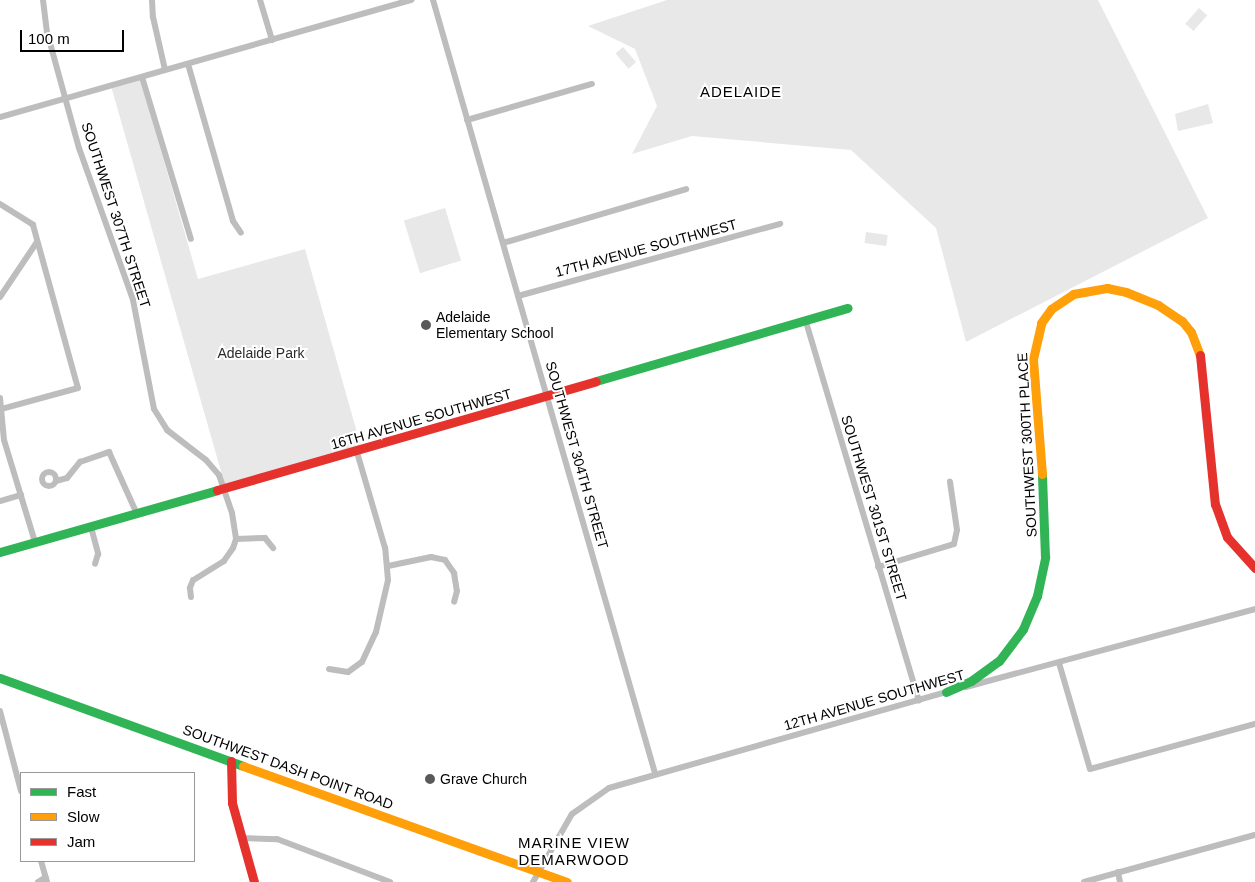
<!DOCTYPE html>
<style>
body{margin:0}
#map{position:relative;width:1255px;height:882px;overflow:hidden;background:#fff;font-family:Helvetica,sans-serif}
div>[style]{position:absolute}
.green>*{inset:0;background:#e8e8e8;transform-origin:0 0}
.street>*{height:6px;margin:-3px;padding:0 3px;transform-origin:3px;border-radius:3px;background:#bdbdbd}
.street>.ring{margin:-3px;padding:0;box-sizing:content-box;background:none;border:6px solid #bdbdbd;border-radius:50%}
.fast>*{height:9px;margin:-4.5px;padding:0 4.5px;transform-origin:4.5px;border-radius:4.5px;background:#30b455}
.slow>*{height:9px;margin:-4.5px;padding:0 4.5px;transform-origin:4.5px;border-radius:4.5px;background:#ff9f0a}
.jam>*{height:9px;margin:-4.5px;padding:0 4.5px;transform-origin:4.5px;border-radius:4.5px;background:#e5322d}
.dots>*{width:14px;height:14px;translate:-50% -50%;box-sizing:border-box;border:2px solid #fff;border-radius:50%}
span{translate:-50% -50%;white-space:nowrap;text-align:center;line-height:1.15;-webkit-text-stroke:4px #fff;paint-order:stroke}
.street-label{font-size:14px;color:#000}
.poi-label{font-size:14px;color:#000}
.left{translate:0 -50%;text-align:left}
.park-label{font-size:14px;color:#2c2c2c}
.neighbourhood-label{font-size:15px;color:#000;letter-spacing:1px}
.legend{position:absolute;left:20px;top:772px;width:175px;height:90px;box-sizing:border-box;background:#fff;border:1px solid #999;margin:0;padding:6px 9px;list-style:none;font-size:15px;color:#000}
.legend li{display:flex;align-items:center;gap:10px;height:25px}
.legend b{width:25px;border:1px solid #999}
.scale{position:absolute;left:20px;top:30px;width:104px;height:22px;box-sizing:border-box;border:2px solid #000;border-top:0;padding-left:6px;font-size:15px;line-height:18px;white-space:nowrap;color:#000;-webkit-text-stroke:4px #fff;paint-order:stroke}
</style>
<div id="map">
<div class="green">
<div style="clip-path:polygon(667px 0,1098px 0,1208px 218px,966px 342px,936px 228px,851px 150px,692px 136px,632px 154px,657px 106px,635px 49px,588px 26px)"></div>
<div style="left:1199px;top:8px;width:11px;height:21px;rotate:41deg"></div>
<div style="left:623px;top:47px;width:20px;height:10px;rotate:49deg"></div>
<div style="clip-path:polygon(140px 78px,198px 279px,305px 249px,362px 450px,226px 489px,111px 86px)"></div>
<div style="clip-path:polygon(1208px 104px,1213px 123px,1178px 131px,1175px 114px)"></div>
<div style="left:445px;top:208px;width:55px;height:43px;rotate:73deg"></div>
<div style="left:866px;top:232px;width:22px;height:11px;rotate:8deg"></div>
</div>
<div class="street">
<div style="left:43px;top:0;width:32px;rotate:83deg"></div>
<div style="left:47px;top:32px;width:120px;rotate:74.6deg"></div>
<div style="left:79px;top:148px;width:161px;rotate:70.4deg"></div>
<div style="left:133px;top:300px;width:111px;rotate:79.1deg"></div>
<div style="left:154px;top:409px;width:25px;rotate:58deg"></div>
<div style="left:167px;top:430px;width:49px;rotate:37.6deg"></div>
<div style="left:206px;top:460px;width:20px;rotate:49deg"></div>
<div style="left:219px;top:475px;width:40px;rotate:71.1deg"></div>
<div style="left:232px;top:513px;width:26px;rotate:81deg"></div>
<div style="left:236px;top:539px;width:9px;rotate:108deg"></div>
<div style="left:233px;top:548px;width:16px;rotate:125deg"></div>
<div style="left:224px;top:561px;width:36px;rotate:148deg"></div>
<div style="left:193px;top:580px;width:9px;rotate:111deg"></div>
<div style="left:190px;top:588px;width:9px;rotate:84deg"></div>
<div style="left:152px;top:0;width:17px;rotate:87deg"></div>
<div style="left:153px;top:17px;width:54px;rotate:77.2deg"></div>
<div style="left:260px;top:0;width:42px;rotate:73.3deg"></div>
<div style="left:433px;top:0;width:804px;rotate:73.98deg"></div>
<div style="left:188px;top:64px;width:163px;rotate:74deg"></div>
<div style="left:233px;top:221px;width:14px;rotate:56deg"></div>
<div style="left:142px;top:77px;width:169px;rotate:73.2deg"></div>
<div style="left:0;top:117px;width:428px;rotate:-15.9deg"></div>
<div style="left:467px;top:120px;width:130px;rotate:-16.1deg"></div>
<div style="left:0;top:204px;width:39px;rotate:32deg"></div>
<div style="left:33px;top:225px;width:169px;rotate:74.6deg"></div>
<div style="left:78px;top:388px;width:79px;rotate:164.6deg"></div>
<div style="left:503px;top:243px;width:191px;rotate:-16.4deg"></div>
<div style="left:518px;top:296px;width:272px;rotate:-15.4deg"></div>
<div style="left:0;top:297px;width:66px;rotate:-56.1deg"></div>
<div style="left:806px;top:322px;width:395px;rotate:73.4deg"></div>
<div style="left:0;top:398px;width:42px;rotate:84.6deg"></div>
<div style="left:4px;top:440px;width:107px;rotate:73.1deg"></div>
<div class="ring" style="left:42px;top:472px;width:8px;height:8px"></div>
<div style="left:56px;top:481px;width:11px;rotate:-15deg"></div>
<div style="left:67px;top:478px;width:21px;rotate:-51deg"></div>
<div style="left:80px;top:462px;width:31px;rotate:-19deg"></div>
<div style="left:109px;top:452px;width:68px;rotate:65.7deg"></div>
<div style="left:0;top:501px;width:22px;rotate:-16deg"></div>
<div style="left:91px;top:527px;width:28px;rotate:75deg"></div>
<div style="left:98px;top:554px;width:10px;rotate:107deg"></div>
<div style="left:236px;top:539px;width:29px;rotate:-2deg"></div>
<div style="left:265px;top:538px;width:13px;rotate:51deg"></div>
<div style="left:388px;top:566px;width:44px;rotate:-11.8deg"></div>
<div style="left:431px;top:557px;width:14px;rotate:12deg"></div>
<div style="left:445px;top:560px;width:16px;rotate:55deg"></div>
<div style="left:454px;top:573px;width:18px;rotate:81deg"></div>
<div style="left:457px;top:591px;width:11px;rotate:105deg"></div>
<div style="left:878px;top:567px;width:79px;rotate:-16.8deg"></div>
<div style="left:954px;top:544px;width:14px;rotate:-78deg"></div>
<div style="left:957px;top:530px;width:49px;rotate:-98.3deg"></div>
<div style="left:1059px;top:663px;width:110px;rotate:73.7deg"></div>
<div style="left:1090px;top:769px;width:171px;rotate:-15.3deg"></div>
<div style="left:329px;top:669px;width:19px;rotate:9deg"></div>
<div style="left:348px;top:672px;width:17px;rotate:-36deg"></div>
<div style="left:362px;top:662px;width:33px;rotate:-65deg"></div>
<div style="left:376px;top:632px;width:53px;rotate:-77deg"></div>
<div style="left:388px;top:580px;width:32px;rotate:-95deg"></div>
<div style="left:385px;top:548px;width:100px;rotate:-106.3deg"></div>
<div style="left:966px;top:687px;width:299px;rotate:-15.1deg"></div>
<div style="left:0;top:711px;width:83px;rotate:75.3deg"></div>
<div style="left:241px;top:838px;width:36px;rotate:2deg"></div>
<div style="left:277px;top:839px;width:121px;rotate:20.8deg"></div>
<div style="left:41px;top:861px;width:22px;rotate:74deg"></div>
<div style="left:1118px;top:872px;width:10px;rotate:79deg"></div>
<div style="left:38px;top:882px;width:9px;rotate:-32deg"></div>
<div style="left:533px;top:882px;width:78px;rotate:-60.2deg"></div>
<div style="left:572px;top:814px;width:45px;rotate:-35.1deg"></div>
<div style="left:609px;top:788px;width:354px;rotate:-15.9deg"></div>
<div style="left:1084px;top:882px;width:177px;rotate:-15.4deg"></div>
</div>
<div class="fast">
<div style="left:596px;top:381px;width:262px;rotate:-16.2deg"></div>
<div style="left:0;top:552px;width:226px;rotate:-15.9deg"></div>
<div style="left:0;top:678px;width:258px;rotate:19.9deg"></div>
<div style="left:946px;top:692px;width:27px;rotate:-24deg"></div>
<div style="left:971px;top:681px;width:34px;rotate:-36deg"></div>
<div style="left:999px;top:661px;width:40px;rotate:-53deg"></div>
<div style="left:1023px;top:629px;width:36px;rotate:-67deg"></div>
<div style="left:1037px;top:596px;width:40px;rotate:-78deg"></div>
<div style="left:1045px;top:557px;width:83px;rotate:-92.1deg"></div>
</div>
<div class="slow">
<div style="left:1042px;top:474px;width:115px;rotate:-94.5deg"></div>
<div style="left:1033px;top:359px;width:37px;rotate:-77deg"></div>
<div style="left:1041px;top:323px;width:17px;rotate:-54deg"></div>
<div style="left:1051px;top:309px;width:27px;rotate:-34deg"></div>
<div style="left:1073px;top:294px;width:35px;rotate:-10deg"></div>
<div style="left:1107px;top:288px;width:19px;rotate:12deg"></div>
<div style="left:1126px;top:292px;width:35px;rotate:22deg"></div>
<div style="left:1158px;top:305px;width:29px;rotate:34deg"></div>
<div style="left:1182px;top:321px;width:14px;rotate:51deg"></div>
<div style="left:1191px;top:332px;width:25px;rotate:69deg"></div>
<div style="left:243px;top:766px;width:344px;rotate:19.7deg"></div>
</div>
<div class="jam">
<div style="left:1200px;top:355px;width:150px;rotate:84.3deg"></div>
<div style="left:1215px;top:504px;width:35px;rotate:70deg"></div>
<div style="left:1227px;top:537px;width:42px;rotate:47.9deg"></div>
<div style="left:217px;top:490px;width:394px;rotate:-16deg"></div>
<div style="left:231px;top:761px;width:42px;rotate:88.6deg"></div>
<div style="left:232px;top:803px;width:82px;rotate:74.4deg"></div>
</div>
<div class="dots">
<div style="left:426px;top:325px;background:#595959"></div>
<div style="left:430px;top:779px;background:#595959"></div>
</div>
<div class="street-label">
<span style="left:116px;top:215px;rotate:72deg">SOUTHWEST 307TH STREET</span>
<span style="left:646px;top:248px;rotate:-15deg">17TH AVENUE SOUTHWEST</span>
<span style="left:421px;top:419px;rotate:-16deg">16TH AVENUE SOUTHWEST</span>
<span style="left:1027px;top:445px;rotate:-93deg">SOUTHWEST 300TH PLACE</span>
<span style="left:577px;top:455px;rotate:74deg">SOUTHWEST 304TH STREET</span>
<span style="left:874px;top:508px;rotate:73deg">SOUTHWEST 301ST STREET</span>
<span style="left:874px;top:700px;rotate:-16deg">12TH AVENUE SOUTHWEST</span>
<span style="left:288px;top:767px;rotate:20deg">SOUTHWEST DASH POINT ROAD</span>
</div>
<div class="poi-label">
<span class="left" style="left:436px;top:325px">Adelaide<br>Elementary School</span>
<span class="left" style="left:440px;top:779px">Grave Church</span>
</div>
<div class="park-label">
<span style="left:261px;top:353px">Adelaide Park</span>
</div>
<div class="neighbourhood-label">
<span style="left:741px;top:92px">ADELAIDE</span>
<span style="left:574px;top:851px">MARINE VIEW<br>DEMARWOOD</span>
</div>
<ul class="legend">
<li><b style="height:6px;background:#30b455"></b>Fast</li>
<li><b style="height:6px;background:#ff9f0a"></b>Slow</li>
<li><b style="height:6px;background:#e5322d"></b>Jam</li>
</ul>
<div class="scale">100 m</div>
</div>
